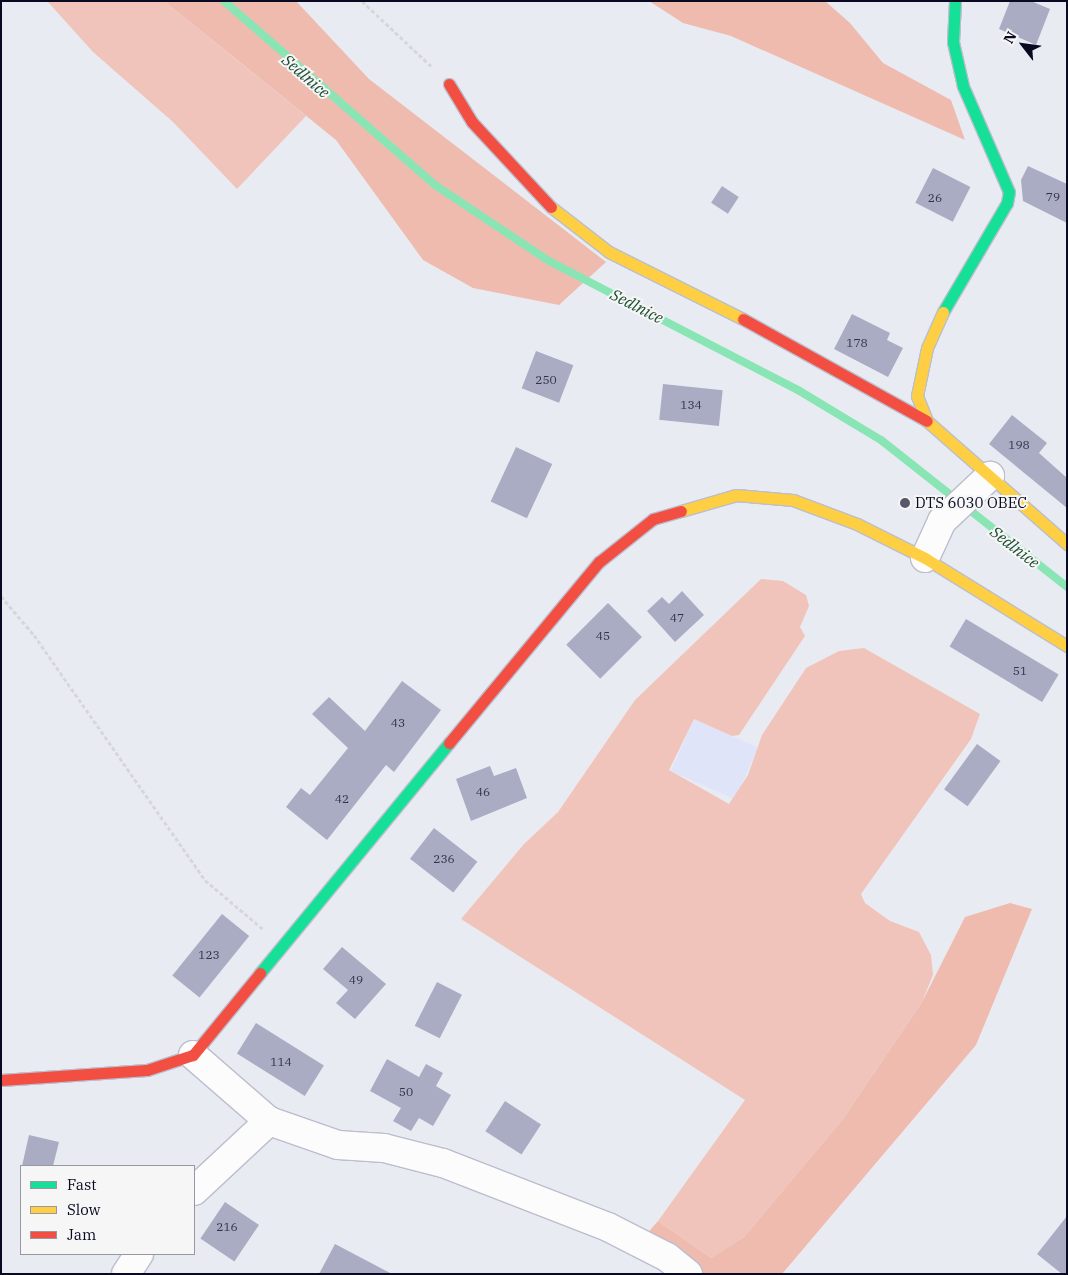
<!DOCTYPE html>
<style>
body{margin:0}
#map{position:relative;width:1068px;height:1275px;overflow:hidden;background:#e9ebf2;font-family:"IBM Plex Serif",serif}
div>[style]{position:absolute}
.built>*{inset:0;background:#e0e4f9;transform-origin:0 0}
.green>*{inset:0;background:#f1c4bb}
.forest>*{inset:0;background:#efbbaf}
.stream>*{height:8px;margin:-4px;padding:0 4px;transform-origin:4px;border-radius:4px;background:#89e5b4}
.building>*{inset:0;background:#aaacc3;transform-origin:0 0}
.path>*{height:3px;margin-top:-1.5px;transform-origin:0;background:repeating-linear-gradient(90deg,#d6d7d9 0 4px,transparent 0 6.5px)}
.roads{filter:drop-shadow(1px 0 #bbbecd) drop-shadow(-1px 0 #bbbecd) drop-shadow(0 1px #bbbecd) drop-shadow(0 -1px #bbbecd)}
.street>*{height:28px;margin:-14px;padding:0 14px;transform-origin:14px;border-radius:14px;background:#fcfcfd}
.fast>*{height:11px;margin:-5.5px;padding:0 5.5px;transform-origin:5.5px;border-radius:5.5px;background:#16e098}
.slow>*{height:11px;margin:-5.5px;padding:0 5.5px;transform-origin:5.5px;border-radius:5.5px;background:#ffcf43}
.jam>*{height:11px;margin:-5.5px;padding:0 5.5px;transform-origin:5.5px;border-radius:5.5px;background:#f24e42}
.dots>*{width:14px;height:14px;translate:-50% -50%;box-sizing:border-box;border:2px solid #f6f6f6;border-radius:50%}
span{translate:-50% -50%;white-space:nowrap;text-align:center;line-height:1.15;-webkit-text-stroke:4px #f6f6f6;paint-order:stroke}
.number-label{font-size:12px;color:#31324a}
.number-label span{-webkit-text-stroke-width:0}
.poi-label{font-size:15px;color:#090a22}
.left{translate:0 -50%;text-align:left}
.water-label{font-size:16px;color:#194e31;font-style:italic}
.frame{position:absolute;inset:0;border:2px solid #090a22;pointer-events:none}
.legend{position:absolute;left:20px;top:1165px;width:175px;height:90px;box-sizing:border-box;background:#f6f6f6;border:1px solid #9798a1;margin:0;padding:6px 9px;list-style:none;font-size:15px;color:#090a22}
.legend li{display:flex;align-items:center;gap:10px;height:25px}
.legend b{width:25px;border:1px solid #9798a1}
.north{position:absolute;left:998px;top:20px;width:50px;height:50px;-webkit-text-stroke:4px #f6f6f6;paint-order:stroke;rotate:300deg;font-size:14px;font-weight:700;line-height:20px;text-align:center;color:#090a22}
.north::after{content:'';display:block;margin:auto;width:18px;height:22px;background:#090a22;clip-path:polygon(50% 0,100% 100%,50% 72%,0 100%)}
</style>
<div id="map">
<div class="built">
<div style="left:694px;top:719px;width:70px;height:57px;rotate:24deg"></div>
</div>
<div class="green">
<div style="clip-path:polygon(47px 1px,164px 1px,306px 116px,237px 189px,173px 122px,93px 52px)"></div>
<div style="clip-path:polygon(761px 579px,783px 581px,806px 595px,809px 606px,800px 627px,805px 636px,739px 735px,732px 736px,694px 719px,669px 770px,729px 804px,748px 775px,762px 735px,806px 668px,839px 651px,864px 648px,980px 714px,971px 739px,861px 894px,865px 903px,890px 921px,919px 932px,931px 955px,933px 975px,922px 1002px,843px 1119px,744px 1237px,711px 1258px,658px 1221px,745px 1100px,461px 919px,524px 844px,558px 812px,635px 700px)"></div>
</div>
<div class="forest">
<div style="clip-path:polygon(164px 1px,296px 1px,369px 79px,606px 262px,559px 305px,473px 288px,423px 260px,336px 140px)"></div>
<div style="clip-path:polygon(649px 1px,825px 1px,850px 23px,883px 63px,951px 100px,965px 140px,731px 36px,683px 23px)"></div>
<div style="clip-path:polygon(1010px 903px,1032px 909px,976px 1045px,782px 1274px,700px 1274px,645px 1236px,658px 1221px,711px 1258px,744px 1237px,843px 1119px,922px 1002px,965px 917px)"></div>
</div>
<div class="stream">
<div style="left:224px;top:1px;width:280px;rotate:41.1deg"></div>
<div style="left:435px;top:185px;width:137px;rotate:33.7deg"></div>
<div style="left:549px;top:261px;width:280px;rotate:27.4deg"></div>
<div style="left:798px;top:390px;width:97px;rotate:31.1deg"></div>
<div style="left:881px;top:440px;width:237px;rotate:38.3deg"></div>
</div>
<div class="building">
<div style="clip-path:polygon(1010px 1px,1031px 1px,1050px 9px,1036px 45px,999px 29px)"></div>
<div style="clip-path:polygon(1028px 166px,1067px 184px,1067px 223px,1023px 201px,1021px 180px)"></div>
<div style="left:933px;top:168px;width:42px;height:39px;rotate:27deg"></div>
<div style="left:722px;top:186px;width:20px;height:20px;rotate:33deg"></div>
<div style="clip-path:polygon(852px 314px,890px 333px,887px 340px,903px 348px,888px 377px,834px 349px)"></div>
<div style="left:536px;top:351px;width:40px;height:40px;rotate:21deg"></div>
<div style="left:663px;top:384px;width:60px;height:36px;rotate:6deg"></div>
<div style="clip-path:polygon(1012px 415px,1047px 443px,1039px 453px,1067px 478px,1067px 508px,989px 444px)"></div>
<div style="left:516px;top:447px;width:40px;height:60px;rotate:25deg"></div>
<div style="clip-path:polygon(682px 591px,704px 615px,675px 642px,647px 611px,662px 597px,669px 604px)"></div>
<div style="left:608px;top:603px;width:48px;height:59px;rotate:45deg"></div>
<div style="left:966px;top:619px;width:108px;height:32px;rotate:31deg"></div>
<div style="clip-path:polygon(402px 681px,441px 710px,394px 772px,386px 765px,327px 840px,286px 807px,301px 788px,310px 795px,348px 748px,312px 714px,329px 697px,365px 731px)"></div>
<div style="left:977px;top:744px;width:29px;height:56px;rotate:36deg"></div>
<div style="clip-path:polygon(490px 766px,494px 776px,516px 768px,527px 798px,471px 821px,456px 779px)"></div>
<div style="left:434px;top:828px;width:55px;height:39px;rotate:38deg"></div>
<div style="left:222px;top:914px;width:35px;height:79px;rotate:39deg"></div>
<div style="clip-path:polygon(342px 947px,386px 984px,355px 1019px,336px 1003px,348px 990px,323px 969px)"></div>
<div style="left:437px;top:982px;width:28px;height:49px;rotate:27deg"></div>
<div style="left:256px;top:1023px;width:80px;height:36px;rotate:32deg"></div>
<div style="clip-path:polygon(387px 1059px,419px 1077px,426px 1064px,443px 1073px,436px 1086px,451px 1095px,433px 1126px,419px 1118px,411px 1131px,393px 1121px,401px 1108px,370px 1091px)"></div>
<div style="left:505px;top:1101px;width:43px;height:36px;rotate:33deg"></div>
<div style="clip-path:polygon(29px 1135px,59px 1142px,53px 1166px,22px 1166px)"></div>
<div style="left:225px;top:1202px;width:41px;height:44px;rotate:34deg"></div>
<div style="clip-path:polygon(1067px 1216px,1067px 1274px,1062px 1274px,1037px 1254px)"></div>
<div style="clip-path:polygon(335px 1244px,392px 1274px,319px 1274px)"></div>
</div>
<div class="path">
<div style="left:362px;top:1px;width:95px;rotate:43.3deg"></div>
<div style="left:1px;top:596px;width:51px;rotate:49.8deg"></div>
<div style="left:34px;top:635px;width:299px;rotate:55.1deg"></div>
<div style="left:205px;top:880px;width:76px;rotate:40.2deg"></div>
</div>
<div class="roads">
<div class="street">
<div style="left:925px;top:558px;width:41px;rotate:-65.3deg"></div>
<div style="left:942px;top:521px;width:66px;rotate:-43.2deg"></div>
<div style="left:193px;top:1055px;width:101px;rotate:41deg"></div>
<div style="left:269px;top:1121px;width:73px;rotate:19.2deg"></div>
<div style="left:338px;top:1145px;width:46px;rotate:3.7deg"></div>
<div style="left:384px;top:1148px;width:61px;rotate:14.3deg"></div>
<div style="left:443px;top:1163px;width:177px;rotate:21.2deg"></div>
<div style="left:608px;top:1227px;width:66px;rotate:27deg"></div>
<div style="left:667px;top:1257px;width:27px;rotate:39deg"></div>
<div style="left:194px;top:1191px;width:103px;rotate:-43deg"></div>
<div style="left:126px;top:1274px;width:24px;rotate:-57deg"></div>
</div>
<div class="fast">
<div style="left:943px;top:312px;width:126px;rotate:-59.6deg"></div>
<div style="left:1007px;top:203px;width:11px;rotate:-80deg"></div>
<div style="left:1009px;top:192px;width:116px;rotate:-113.5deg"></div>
<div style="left:963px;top:86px;width:45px;rotate:-102.8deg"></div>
<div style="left:953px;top:42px;width:41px;rotate:-87.2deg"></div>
<div style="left:260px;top:973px;width:298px;rotate:-50.6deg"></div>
</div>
<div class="slow">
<div style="left:551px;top:207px;width:73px;rotate:37.8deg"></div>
<div style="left:609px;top:252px;width:150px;rotate:26.6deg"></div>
<div style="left:943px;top:312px;width:39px;rotate:114deg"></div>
<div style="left:927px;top:348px;width:49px;rotate:101.8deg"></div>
<div style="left:917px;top:396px;width:27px;rotate:68deg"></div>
<div style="left:927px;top:421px;width:186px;rotate:41.3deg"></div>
<div style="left:681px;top:511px;width:57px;rotate:-16.2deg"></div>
<div style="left:736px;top:495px;width:57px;rotate:5deg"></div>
<div style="left:793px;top:500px;width:68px;rotate:20.6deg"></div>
<div style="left:857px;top:524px;width:76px;rotate:26.6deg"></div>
<div style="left:925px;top:558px;width:167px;rotate:31.8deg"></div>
</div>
<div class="jam">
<div style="left:449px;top:84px;width:44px;rotate:58.8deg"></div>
<div style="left:472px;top:122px;width:116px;rotate:47.1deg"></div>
<div style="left:743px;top:319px;width:210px;rotate:29deg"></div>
<div style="left:449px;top:743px;width:235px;rotate:-50.4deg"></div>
<div style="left:599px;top:562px;width:69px;rotate:-38.5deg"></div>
<div style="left:653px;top:519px;width:29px;rotate:-16deg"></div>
<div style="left:1px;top:1080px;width:146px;rotate:-3.9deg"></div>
<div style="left:147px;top:1070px;width:48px;rotate:-18.1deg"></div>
<div style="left:193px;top:1055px;width:106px;rotate:-50.7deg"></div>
</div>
</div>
<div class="dots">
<div style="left:905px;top:503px;background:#57596b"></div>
</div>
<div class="number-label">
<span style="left:1053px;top:197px">79</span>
<span style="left:935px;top:198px">26</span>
<span style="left:857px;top:343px">178</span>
<span style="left:546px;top:380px">250</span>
<span style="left:691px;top:405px">134</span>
<span style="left:1019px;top:445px">198</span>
<span style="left:677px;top:618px">47</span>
<span style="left:603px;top:636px">45</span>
<span style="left:1020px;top:671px">51</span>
<span style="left:398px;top:723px">43</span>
<span style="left:483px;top:792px">46</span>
<span style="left:342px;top:799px">42</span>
<span style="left:444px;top:859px">236</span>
<span style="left:209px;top:955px">123</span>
<span style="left:356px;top:980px">49</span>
<span style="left:281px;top:1062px">114</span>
<span style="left:406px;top:1092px">50</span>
<span style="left:227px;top:1227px">216</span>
</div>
<div class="poi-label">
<span class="left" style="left:915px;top:503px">DTS 6030 OBEC</span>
</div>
<div class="water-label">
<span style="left:306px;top:76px;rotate:41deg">Sedlnice</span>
<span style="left:637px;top:306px;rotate:27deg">Sedlnice</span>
<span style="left:1015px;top:547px;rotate:38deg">Sedlnice</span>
</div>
<div class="frame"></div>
<ul class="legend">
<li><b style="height:6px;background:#16e098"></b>Fast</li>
<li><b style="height:6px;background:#ffcf43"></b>Slow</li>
<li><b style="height:6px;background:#f24e42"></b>Jam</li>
</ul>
<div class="north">N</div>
</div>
